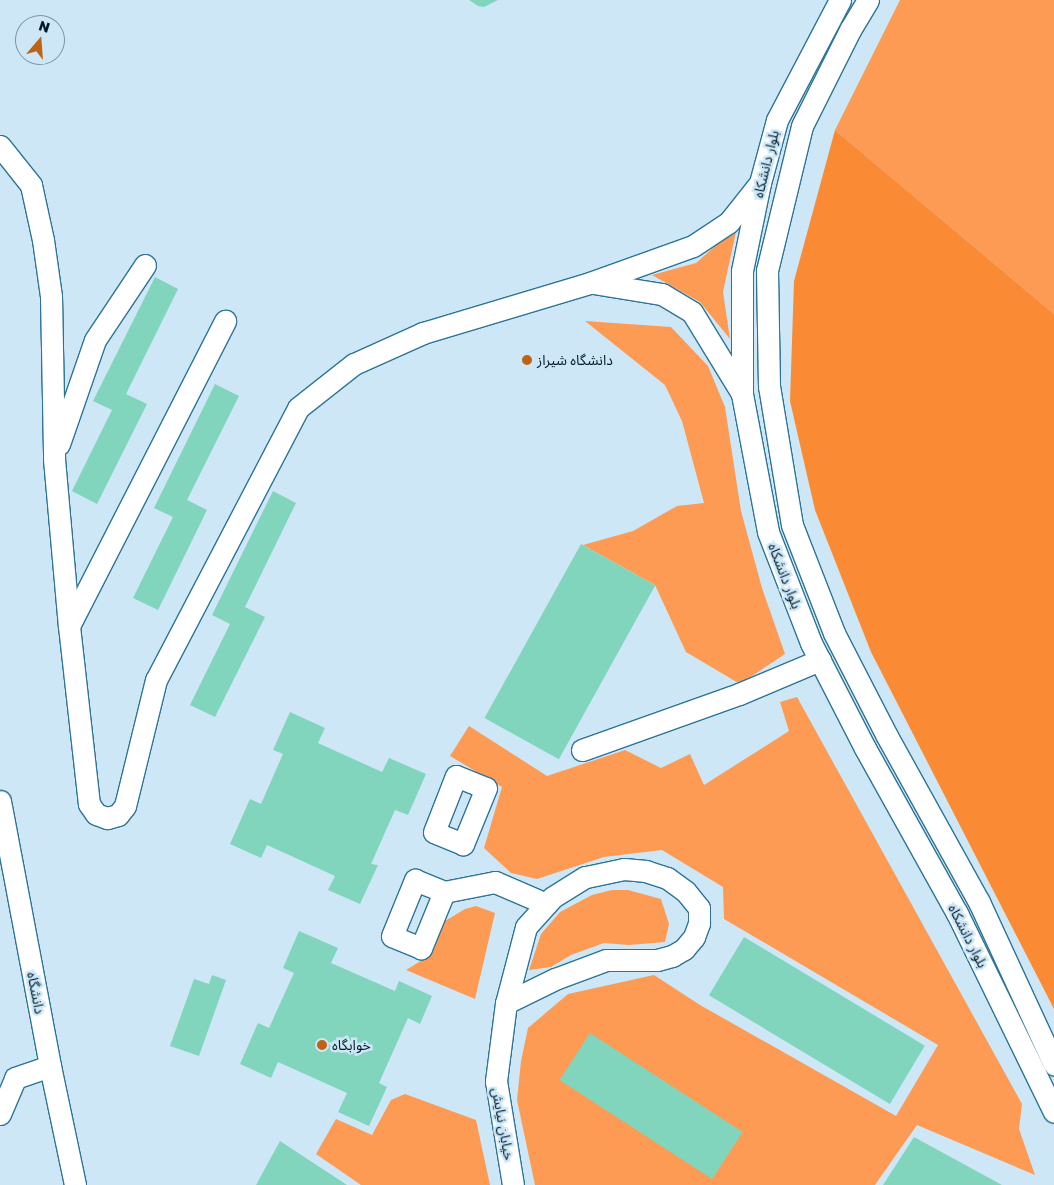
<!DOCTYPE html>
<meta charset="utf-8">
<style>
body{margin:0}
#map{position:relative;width:1054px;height:1185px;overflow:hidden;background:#cde7f7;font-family:"Golos Text","Noto Sans Arabic",sans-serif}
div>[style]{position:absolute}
.green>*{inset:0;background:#fd9a54}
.forest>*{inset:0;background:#fa8b34}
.building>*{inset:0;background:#82d5bd;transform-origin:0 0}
.roads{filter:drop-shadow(1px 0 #2d7497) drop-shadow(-1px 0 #2d7497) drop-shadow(0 1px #2d7497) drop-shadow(0 -1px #2d7497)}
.minor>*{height:21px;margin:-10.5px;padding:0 10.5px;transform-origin:10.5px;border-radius:10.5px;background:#fff}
.dots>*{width:14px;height:14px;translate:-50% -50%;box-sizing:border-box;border:2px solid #cde7f7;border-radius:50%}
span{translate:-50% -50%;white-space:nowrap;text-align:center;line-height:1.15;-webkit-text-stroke:5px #cde7f7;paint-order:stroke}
.street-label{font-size:14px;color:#011d2c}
.poi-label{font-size:14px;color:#011d2c}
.left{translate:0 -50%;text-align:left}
.north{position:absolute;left:15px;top:15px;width:50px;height:50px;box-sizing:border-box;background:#cde7f7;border:1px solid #7b96a6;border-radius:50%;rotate:18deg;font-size:14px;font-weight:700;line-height:20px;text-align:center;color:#011d2c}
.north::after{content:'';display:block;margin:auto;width:18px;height:22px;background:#bf6312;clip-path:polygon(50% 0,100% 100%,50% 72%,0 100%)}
</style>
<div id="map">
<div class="green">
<div style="clip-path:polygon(900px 0,1054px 0,1054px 314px,835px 130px)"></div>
<div style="clip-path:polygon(737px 227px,723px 292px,730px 339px,700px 302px,652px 275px,696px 263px)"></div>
<div style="clip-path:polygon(585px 321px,671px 327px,708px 366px,725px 407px,741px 511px,762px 588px,785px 654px,740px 684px,686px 652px,655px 585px,583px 545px,633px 531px,677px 506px,704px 503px,682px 421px,665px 385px)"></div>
<div style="clip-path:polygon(797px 697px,1022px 1104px,1019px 1129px,1035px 1175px,917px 1125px,875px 1185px,535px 1185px,517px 1100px,521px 1061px,528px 1028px,568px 994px,654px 975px,700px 1005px,896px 1116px,938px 1045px,724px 919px,723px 887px,662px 850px,604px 857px,537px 879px,511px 873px,484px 848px,502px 787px,450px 756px,469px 726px,547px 776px,625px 750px,661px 768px,690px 754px,704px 785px,789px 731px,780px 702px)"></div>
<div style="clip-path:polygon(612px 890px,628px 890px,661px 899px,669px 924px,665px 942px,629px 945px,604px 943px,571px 955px,551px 967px,529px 970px,541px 934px,560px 912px,592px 895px)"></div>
<div style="clip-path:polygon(476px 906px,495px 913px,475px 999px,406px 970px,432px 954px,445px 921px,465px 909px)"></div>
<div style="clip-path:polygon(405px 1094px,476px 1120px,490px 1185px,361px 1185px,316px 1154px,336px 1119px,372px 1135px,391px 1100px)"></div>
</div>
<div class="forest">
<div style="clip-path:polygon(835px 130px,1054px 314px,1054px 1009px,871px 652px,815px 510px,790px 401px,794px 281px)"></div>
</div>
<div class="building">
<div style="clip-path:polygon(469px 0,498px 0,484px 7px,478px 6px)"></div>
<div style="clip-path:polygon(155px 277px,178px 289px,126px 394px,147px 404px,97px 504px,72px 491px,112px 410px,93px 401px)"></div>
<div style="clip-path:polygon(215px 384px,239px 396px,187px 500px,207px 510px,158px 610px,133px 598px,173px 517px,154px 508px)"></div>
<div style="clip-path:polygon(273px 491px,296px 503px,245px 607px,265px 617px,215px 717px,190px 705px,230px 624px,212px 615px)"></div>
<div style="left:581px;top:544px;width:85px;height:199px;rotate:29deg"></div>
<div style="clip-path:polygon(290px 712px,325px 728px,318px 743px,382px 772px,389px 758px,426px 774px,408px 815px,395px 810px,371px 864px,378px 865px,360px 904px,328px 890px,335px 876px,267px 845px,261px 858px,230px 844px,250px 799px,261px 804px,283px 754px,273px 750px)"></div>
<div style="clip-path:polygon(299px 931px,338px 948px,331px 963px,395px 991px,399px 981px,432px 996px,420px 1024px,408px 1018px,379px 1083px,387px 1087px,369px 1126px,338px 1112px,347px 1093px,278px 1062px,271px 1078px,240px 1064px,258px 1023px,269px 1028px,294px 973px,283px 968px)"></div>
<div style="left:744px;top:937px;width:211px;height:68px;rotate:31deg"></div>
<div style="clip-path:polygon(212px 975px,226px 980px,199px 1056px,170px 1046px,194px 979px,209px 984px)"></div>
<div style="left:590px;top:1033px;width:182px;height:56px;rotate:33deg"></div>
<div style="clip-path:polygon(914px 1137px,1002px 1185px,883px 1185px)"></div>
<div style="clip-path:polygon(280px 1141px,347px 1185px,256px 1185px)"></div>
</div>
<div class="roads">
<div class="minor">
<div style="left:840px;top:0;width:136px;rotate:117.7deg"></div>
<div style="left:777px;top:120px;width:65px;rotate:105.1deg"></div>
<div style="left:760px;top:183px;width:90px;rotate:101.6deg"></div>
<div style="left:742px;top:271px;width:123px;rotate:90deg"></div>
<div style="left:742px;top:394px;width:140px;rotate:79.3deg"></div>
<div style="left:768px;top:532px;width:119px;rotate:68.8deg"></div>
<div style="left:811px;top:643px;width:118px;rotate:62.8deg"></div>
<div style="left:865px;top:748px;width:189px;rotate:60.9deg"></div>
<div style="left:957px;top:913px;width:221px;rotate:64deg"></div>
<div style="left:868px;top:0;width:35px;rotate:121deg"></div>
<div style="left:850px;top:30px;width:107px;rotate:116.6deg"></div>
<div style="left:802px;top:126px;width:149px;rotate:103.6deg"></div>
<div style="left:767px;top:271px;width:115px;rotate:89deg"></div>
<div style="left:769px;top:386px;width:141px;rotate:80.6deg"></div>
<div style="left:792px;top:525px;width:116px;rotate:68.7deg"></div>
<div style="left:834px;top:633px;width:116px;rotate:62.8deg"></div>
<div style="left:887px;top:736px;width:190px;rotate:61deg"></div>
<div style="left:979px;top:902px;width:179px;rotate:65.2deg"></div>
<div style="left:0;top:146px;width:50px;rotate:51.5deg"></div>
<div style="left:31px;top:185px;width:56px;rotate:77.7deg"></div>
<div style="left:43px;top:240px;width:57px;rotate:81.9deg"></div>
<div style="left:51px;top:296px;width:163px;rotate:88.9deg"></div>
<div style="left:54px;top:459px;width:168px;rotate:84.9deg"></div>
<div style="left:69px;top:626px;width:179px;rotate:83.6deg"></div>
<div style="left:89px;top:804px;width:12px;rotate:55deg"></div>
<div style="left:96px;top:814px;width:12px;rotate:20deg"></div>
<div style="left:107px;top:818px;width:11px;rotate:-15deg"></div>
<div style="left:118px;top:815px;width:11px;rotate:-52deg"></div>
<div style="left:125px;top:806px;width:130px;rotate:-76.2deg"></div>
<div style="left:156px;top:680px;width:307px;rotate:-62.4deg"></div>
<div style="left:298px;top:408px;width:71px;rotate:-38.2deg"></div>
<div style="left:354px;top:364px;width:76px;rotate:-24.2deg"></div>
<div style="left:423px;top:333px;width:174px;rotate:-16.7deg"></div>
<div style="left:590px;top:283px;width:109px;rotate:-19.8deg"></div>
<div style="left:693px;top:246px;width:43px;rotate:-33.7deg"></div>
<div style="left:729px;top:222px;width:50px;rotate:-51.5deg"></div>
<div style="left:593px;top:283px;width:70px;rotate:9.1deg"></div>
<div style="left:662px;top:294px;width:35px;rotate:31deg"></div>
<div style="left:692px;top:312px;width:94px;rotate:58.5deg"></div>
<div style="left:59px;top:444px;width:110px;rotate:-70.9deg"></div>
<div style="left:95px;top:340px;width:90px;rotate:-56.3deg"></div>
<div style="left:69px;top:626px;width:343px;rotate:-62.9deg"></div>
<div style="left:582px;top:750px;width:167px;rotate:-19.6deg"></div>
<div style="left:739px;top:694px;width:88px;rotate:-22.8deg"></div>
<div style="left:456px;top:776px;width:32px;rotate:22deg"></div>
<div style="left:486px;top:788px;width:61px;rotate:112.3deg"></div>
<div style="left:463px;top:844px;width:31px;rotate:-158deg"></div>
<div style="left:434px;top:832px;width:60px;rotate:-68.6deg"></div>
<div style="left:0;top:801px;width:270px;rotate:79.3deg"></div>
<div style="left:50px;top:1066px;width:122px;rotate:78.1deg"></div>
<div style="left:444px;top:892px;width:61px;rotate:112.3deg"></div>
<div style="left:421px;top:948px;width:31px;rotate:-158deg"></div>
<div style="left:392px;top:936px;width:61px;rotate:-67.7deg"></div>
<div style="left:415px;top:880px;width:31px;rotate:22deg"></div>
<div style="left:444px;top:892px;width:52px;rotate:-11.1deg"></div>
<div style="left:495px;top:882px;width:56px;rotate:23.3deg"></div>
<div style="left:506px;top:1003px;width:55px;rotate:-26.1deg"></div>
<div style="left:555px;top:979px;width:54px;rotate:-20.4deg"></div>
<div style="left:606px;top:960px;width:51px"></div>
<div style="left:657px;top:960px;width:16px;rotate:-15deg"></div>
<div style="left:672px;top:956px;width:14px;rotate:-30deg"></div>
<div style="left:684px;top:949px;width:16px;rotate:-50deg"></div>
<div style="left:694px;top:937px;width:15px;rotate:-70deg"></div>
<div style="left:699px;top:923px;width:15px;rotate:-90deg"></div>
<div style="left:699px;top:908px;width:22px;rotate:-129deg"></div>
<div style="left:685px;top:891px;width:22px;rotate:-144deg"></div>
<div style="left:667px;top:878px;width:22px;rotate:-162deg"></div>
<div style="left:646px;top:871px;width:22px;rotate:-175deg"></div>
<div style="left:624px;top:869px;width:40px;rotate:168deg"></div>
<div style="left:585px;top:877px;width:39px;rotate:148deg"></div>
<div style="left:552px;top:898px;width:39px;rotate:132deg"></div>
<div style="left:526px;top:927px;width:79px;rotate:104.7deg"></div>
<div style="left:506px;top:1003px;width:79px;rotate:97.3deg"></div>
<div style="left:496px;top:1081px;width:105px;rotate:80.7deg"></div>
<div style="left:0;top:1114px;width:39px;rotate:-67deg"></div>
<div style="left:15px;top:1078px;width:37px;rotate:-19deg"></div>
</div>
</div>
<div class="dots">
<div style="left:527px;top:360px;background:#bf6312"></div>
<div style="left:322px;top:1045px;background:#bf6312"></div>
</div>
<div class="street-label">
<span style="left:766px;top:164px;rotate:-76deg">بلوار دانشکاه</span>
<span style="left:785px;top:576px;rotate:69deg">بلوار دانشکاه</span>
<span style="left:968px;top:936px;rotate:63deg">بلوار دانشکاه</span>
<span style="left:36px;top:993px;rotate:79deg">دانشگاه</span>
<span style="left:503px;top:1124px;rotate:80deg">خیابان نیایش</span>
</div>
<div class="poi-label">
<span class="left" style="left:537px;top:360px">دانشگاه شیراز</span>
<span class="left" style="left:332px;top:1045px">خوابگاه</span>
</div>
<div class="north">N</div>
</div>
